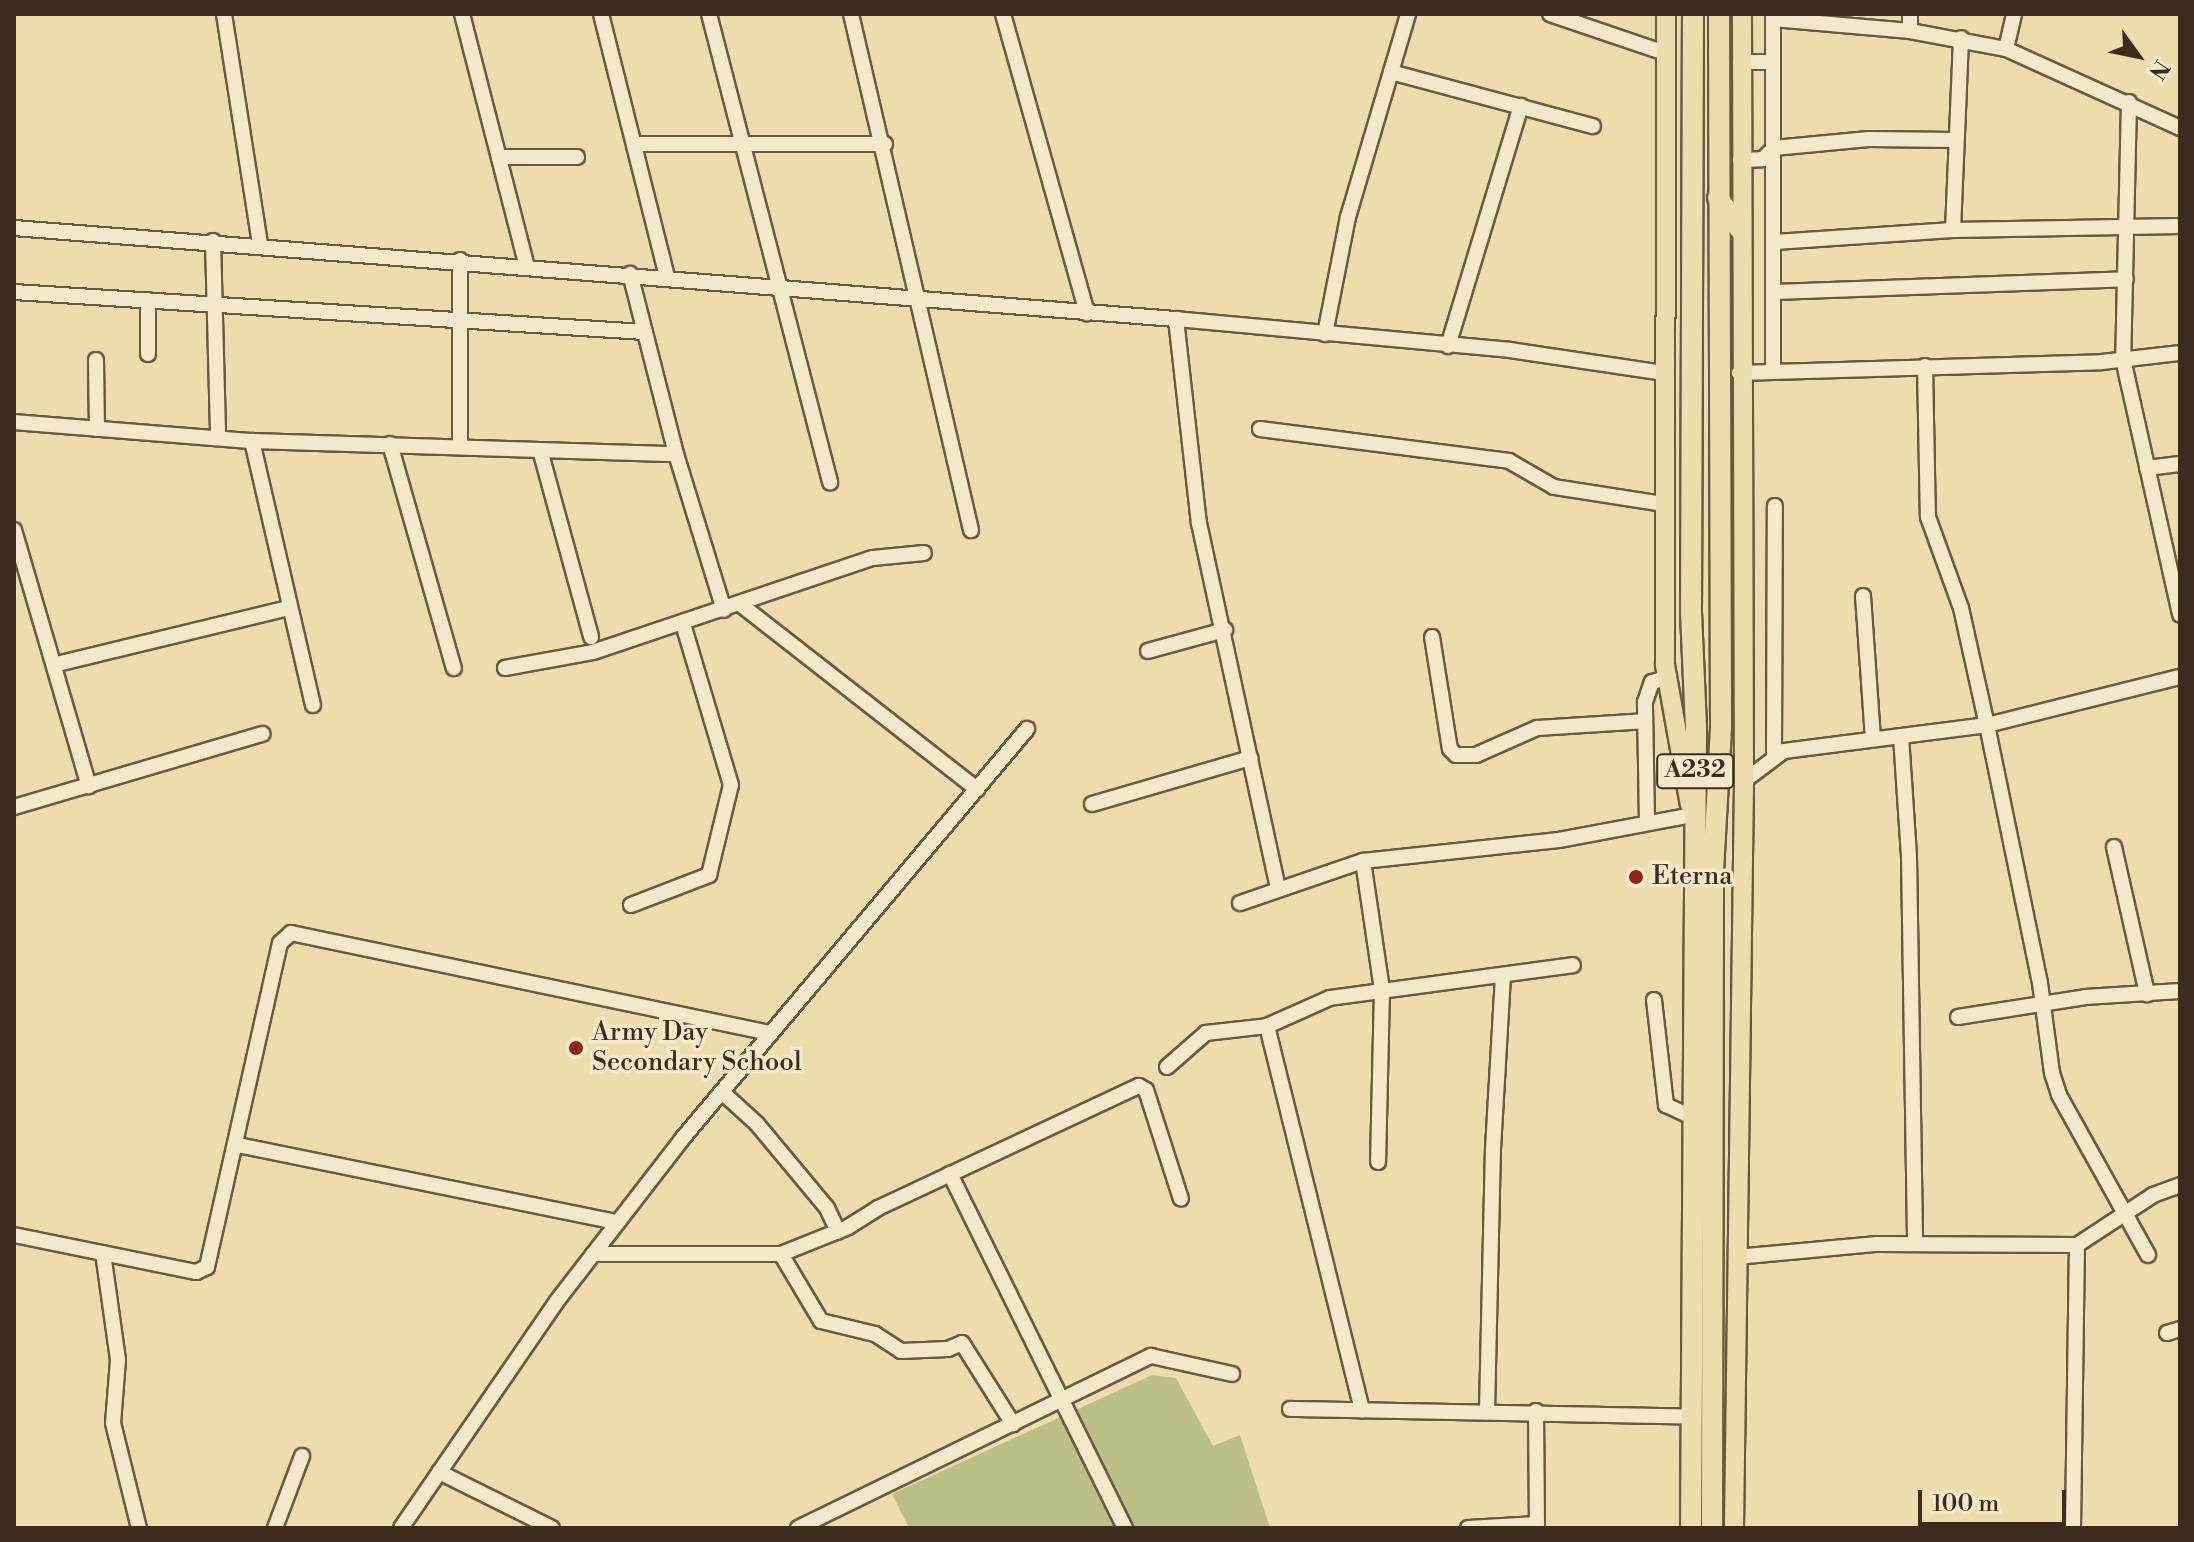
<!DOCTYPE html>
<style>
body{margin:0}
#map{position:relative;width:2194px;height:1542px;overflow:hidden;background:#edddad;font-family:"Libre Bodoni",serif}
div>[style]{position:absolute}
.green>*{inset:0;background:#bcc088}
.roads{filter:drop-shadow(2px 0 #695842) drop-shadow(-2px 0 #695842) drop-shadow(0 2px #695842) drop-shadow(0 -2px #695842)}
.minor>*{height:14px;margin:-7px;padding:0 7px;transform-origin:7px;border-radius:7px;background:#f3e9ca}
.major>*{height:18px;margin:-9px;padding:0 9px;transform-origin:9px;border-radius:9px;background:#edddad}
.highway>*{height:20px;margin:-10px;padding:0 10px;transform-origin:10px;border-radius:10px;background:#edddad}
.dots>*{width:22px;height:22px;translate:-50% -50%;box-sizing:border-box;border:4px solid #f3e9ca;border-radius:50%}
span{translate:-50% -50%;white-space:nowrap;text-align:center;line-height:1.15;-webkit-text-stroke:7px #f3e9ca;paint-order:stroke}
.shield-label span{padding:2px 6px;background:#f3e9ca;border:2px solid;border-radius:6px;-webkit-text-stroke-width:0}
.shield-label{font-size:24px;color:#3d2b1e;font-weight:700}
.poi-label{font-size:26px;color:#3d2b1e}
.left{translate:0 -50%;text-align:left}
.frame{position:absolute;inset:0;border:16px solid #3d2b1e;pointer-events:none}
.north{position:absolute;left:2098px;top:16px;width:80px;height:80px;-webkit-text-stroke:6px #f3e9ca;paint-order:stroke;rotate:123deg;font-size:22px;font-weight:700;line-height:32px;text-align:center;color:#3d2b1e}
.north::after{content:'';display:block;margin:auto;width:28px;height:36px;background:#3d2b1e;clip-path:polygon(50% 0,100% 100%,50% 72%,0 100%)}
.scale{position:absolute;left:1918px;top:1490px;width:148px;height:36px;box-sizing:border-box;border:4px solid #3d2b1e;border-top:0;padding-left:10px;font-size:24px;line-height:28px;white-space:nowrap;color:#3d2b1e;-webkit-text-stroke:6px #f3e9ca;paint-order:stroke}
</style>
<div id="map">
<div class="green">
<div style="clip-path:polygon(1152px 1375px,1176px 1378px,1213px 1446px,1240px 1435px,1270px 1528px,909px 1528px,892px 1494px)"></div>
</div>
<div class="roads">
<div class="minor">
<div style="left:224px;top:14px;width:233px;rotate:81.1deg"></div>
<div style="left:462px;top:14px;width:261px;rotate:75.6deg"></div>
<div style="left:601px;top:14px;width:271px;rotate:75.9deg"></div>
<div style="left:709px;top:14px;width:484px;rotate:75.5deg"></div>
<div style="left:851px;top:14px;width:530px;rotate:76.91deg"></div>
<div style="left:1003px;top:14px;width:311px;rotate:74.3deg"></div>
<div style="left:1550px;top:14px;width:121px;rotate:18.7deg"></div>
<div style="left:1773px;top:19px;width:138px;rotate:5deg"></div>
<div style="left:1910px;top:31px;width:98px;rotate:10.6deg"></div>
<div style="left:2006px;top:49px;width:191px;rotate:24.4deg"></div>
<div style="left:1910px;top:31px;width:17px;rotate:-90deg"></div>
<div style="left:2006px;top:49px;width:36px;rotate:-77deg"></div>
<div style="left:1740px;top:62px;width:33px"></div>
<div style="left:1773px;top:62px;width:310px;rotate:90deg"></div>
<div style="left:1773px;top:62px;width:48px;rotate:-90deg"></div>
<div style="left:1391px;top:72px;width:209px;rotate:15deg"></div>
<div style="left:2129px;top:102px;width:257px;rotate:91.3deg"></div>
<div style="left:2123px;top:359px;width:262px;rotate:77.4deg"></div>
<div style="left:634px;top:144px;width:251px"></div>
<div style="left:499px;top:157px;width:78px"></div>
<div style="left:1740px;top:160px;width:23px;rotate:-2deg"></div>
<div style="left:1763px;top:159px;width:16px;rotate:-45deg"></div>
<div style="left:1774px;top:148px;width:95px;rotate:-5.4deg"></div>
<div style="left:1869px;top:139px;width:86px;rotate:0.7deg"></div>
<div style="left:14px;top:228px;width:1166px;rotate:4.48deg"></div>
<div style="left:1176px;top:319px;width:335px;rotate:5.3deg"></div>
<div style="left:1510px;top:350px;width:156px;rotate:8.5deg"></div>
<div style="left:1953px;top:230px;width:192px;rotate:-87.6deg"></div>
<div style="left:213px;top:241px;width:194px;rotate:88.5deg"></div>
<div style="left:1775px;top:242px;width:178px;rotate:-3.9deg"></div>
<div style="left:1953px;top:230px;width:227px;rotate:-1deg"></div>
<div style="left:14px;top:292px;width:632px;rotate:3.63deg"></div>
<div style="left:1775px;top:292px;width:351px;rotate:-2.1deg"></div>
<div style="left:1176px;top:319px;width:205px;rotate:83.6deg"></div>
<div style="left:1199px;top:523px;width:374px;rotate:77.8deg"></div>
<div style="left:1325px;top:334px;width:119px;rotate:-78.9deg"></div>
<div style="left:1348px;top:217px;width:212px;rotate:-73.5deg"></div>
<div style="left:1448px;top:346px;width:251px;rotate:-73.1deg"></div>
<div style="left:148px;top:354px;width:54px;rotate:-90deg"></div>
<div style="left:96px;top:360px;width:69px;rotate:89.2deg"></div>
<div style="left:1925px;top:366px;width:151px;rotate:88.9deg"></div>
<div style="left:1928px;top:517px;width:97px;rotate:70.1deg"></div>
<div style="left:1961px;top:608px;width:120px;rotate:77.5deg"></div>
<div style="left:1987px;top:725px;width:263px;rotate:78.4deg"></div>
<div style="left:2040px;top:983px;width:91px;rotate:82.4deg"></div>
<div style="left:2052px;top:1073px;width:23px;rotate:72deg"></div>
<div style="left:2059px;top:1095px;width:183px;rotate:60.9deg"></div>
<div style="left:1739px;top:373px;width:363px;rotate:-1.7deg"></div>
<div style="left:2102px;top:362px;width:79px;rotate:-6.6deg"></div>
<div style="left:14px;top:422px;width:239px;rotate:4.6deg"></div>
<div style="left:252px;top:441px;width:424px;rotate:1.8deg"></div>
<div style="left:676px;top:454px;width:186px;rotate:-104.3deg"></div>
<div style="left:1260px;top:429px;width:251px;rotate:7.3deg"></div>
<div style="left:1509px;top:461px;width:52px;rotate:30deg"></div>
<div style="left:1554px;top:487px;width:111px;rotate:8.8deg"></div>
<div style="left:252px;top:441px;width:271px;rotate:77deg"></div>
<div style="left:390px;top:444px;width:233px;rotate:74.1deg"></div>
<div style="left:460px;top:446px;width:186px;rotate:-90deg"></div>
<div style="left:540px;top:450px;width:194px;rotate:74.7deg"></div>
<div style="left:676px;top:454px;width:163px;rotate:72.9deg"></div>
<div style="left:2147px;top:468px;width:33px;rotate:-7deg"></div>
<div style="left:14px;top:530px;width:267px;rotate:73.7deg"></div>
<div style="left:1863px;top:596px;width:142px;rotate:86deg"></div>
<div style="left:740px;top:604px;width:301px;rotate:38deg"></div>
<div style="left:1432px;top:637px;width:113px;rotate:80.9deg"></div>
<div style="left:1450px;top:749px;width:8px;rotate:45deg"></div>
<div style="left:1456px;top:755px;width:20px"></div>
<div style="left:1476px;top:755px;width:67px;rotate:-23.9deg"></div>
<div style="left:1537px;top:728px;width:107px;rotate:-3.7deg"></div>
<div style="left:1148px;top:651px;width:80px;rotate:-15.3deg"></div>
<div style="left:57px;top:664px;width:238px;rotate:-13.6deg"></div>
<div style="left:505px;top:668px;width:89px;rotate:-10.3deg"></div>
<div style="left:593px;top:652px;width:295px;rotate:-18.6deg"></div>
<div style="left:873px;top:558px;width:51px;rotate:-5.6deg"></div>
<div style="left:1901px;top:736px;width:120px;rotate:86.2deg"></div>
<div style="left:1909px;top:856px;width:387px;rotate:89.1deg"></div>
<div style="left:1774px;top:755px;width:249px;rotate:-89.8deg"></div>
<div style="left:1744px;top:781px;width:50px;rotate:-36.9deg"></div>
<div style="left:1784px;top:751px;width:205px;rotate:-7.3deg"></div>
<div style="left:1987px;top:725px;width:199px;rotate:-14deg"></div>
<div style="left:1092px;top:804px;width:165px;rotate:-16.2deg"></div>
<div style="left:14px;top:807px;width:259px;rotate:-16.4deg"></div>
<div style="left:1647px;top:822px;width:120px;rotate:-91deg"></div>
<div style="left:1645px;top:702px;width:21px;rotate:-71deg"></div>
<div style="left:1652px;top:682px;width:16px;rotate:-15deg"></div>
<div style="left:2114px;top:847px;width:151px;rotate:77.3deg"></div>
<div style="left:1363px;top:861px;width:129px;rotate:81.6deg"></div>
<div style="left:1382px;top:989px;width:173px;rotate:91.3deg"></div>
<div style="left:1240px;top:903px;width:130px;rotate:-18.9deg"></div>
<div style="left:1363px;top:861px;width:197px;rotate:-6.1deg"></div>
<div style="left:1559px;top:840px;width:135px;rotate:-10.6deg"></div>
<div style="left:631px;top:905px;width:84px;rotate:-21deg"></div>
<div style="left:709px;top:875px;width:93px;rotate:-76.3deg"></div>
<div style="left:731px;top:785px;width:168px;rotate:-106.6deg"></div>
<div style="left:1654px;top:1000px;width:106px;rotate:83.5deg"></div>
<div style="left:1666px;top:1105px;width:26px;rotate:25deg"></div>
<div style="left:1958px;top:1017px;width:129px;rotate:-8.9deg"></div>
<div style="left:2085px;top:997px;width:95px;rotate:-3.6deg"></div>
<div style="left:1267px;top:1026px;width:396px;rotate:76.1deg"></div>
<div style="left:1167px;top:1067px;width:52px;rotate:-41.1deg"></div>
<div style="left:1206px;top:1033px;width:61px;rotate:-6.5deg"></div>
<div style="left:1267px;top:1026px;width:69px;rotate:-24deg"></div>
<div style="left:1330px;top:998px;width:245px;rotate:-7.7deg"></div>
<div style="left:722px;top:1092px;width:47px;rotate:42.4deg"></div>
<div style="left:757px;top:1124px;width:109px;rotate:50.2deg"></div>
<div style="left:827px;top:1208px;width:26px;rotate:65deg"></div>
<div style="left:238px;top:1145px;width:387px;rotate:11.5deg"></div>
<div style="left:950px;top:1174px;width:395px;rotate:63.7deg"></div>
<div style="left:14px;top:1235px;width:186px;rotate:11.5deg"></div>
<div style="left:196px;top:1272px;width:12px;rotate:-24deg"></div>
<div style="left:207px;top:1267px;width:332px;rotate:-77.3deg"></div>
<div style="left:280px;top:943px;width:15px;rotate:-42deg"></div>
<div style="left:291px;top:933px;width:490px;rotate:11.8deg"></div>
<div style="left:103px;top:1253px;width:108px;rotate:82deg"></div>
<div style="left:118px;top:1360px;width:63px;rotate:94.5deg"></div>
<div style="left:113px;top:1423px;width:108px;rotate:76.1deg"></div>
<div style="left:593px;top:1254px;width:188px"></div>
<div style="left:781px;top:1254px;width:72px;rotate:-21.9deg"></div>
<div style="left:848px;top:1227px;width:36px;rotate:-32deg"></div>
<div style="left:878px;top:1208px;width:288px;rotate:-25.1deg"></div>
<div style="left:1139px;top:1086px;width:8px;rotate:30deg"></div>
<div style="left:1146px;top:1090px;width:114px;rotate:72.2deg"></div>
<div style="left:781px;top:1254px;width:78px;rotate:59.2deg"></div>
<div style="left:821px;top:1321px;width:56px;rotate:13.5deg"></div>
<div style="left:875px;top:1334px;width:31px;rotate:33deg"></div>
<div style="left:901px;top:1351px;width:47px;rotate:-2.4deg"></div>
<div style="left:948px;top:1349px;width:15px;rotate:-23deg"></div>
<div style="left:962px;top:1343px;width:96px;rotate:57.8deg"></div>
<div style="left:1736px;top:1257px;width:142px;rotate:-5.3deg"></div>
<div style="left:1877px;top:1244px;width:200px;rotate:0.3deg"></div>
<div style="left:2077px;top:1245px;width:91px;rotate:-33.3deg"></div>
<div style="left:2153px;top:1195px;width:29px;rotate:-20deg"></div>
<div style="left:2167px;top:1333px;width:14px;rotate:-17deg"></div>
<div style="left:1290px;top:1409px;width:402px;rotate:1.1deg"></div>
<div style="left:1487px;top:1411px;width:262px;rotate:-88.7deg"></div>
<div style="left:1493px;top:1149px;width:173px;rotate:-86.7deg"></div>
<div style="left:1536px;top:1411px;width:117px;rotate:89.5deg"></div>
<div style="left:439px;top:1472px;width:126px;rotate:26.4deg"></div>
<div style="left:275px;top:1528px;width:77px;rotate:-69.4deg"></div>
<div style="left:401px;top:1528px;width:275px;rotate:-55.5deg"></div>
<div style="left:557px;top:1301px;width:205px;rotate:-52.3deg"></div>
<div style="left:682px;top:1139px;width:536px;rotate:-49.92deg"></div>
<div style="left:798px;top:1528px;width:393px;rotate:-26deg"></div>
<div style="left:1151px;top:1356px;width:83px;rotate:12.5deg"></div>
<div style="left:1468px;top:1528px;width:69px;rotate:-3.3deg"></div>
<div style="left:2073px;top:1528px;width:283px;rotate:-89.2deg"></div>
</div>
<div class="major">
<div style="left:1666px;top:14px;width:651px;rotate:90.09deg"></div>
<div style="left:1665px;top:665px;width:142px;rotate:79.9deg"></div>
<div style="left:1734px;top:1528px;width:747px;rotate:-89.23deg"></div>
<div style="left:1744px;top:781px;width:767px;rotate:-90.15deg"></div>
</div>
<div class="highway">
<div style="left:1718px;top:198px;width:38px;rotate:55deg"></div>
<div style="left:1691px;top:1528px;width:801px;rotate:-89.64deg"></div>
<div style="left:1696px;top:727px;width:114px;rotate:-92.5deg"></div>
<div style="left:1691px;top:613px;width:599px;rotate:-89.81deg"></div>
<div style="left:1712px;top:1528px;width:657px;rotate:-89.91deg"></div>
<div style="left:1713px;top:871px;width:145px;rotate:-86.8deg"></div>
<div style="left:1721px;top:726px;width:712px;rotate:-90.16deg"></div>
</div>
</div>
<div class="dots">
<div style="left:1636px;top:877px;background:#8f2418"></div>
<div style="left:576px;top:1048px;background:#8f2418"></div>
</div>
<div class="shield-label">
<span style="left:1695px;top:771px">A232</span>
</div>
<div class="poi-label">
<span class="left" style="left:1652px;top:877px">Eterna</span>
<span class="left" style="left:592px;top:1048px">Army Day<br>Secondary School</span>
</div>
<div class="frame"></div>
<div class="north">N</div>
<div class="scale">100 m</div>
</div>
